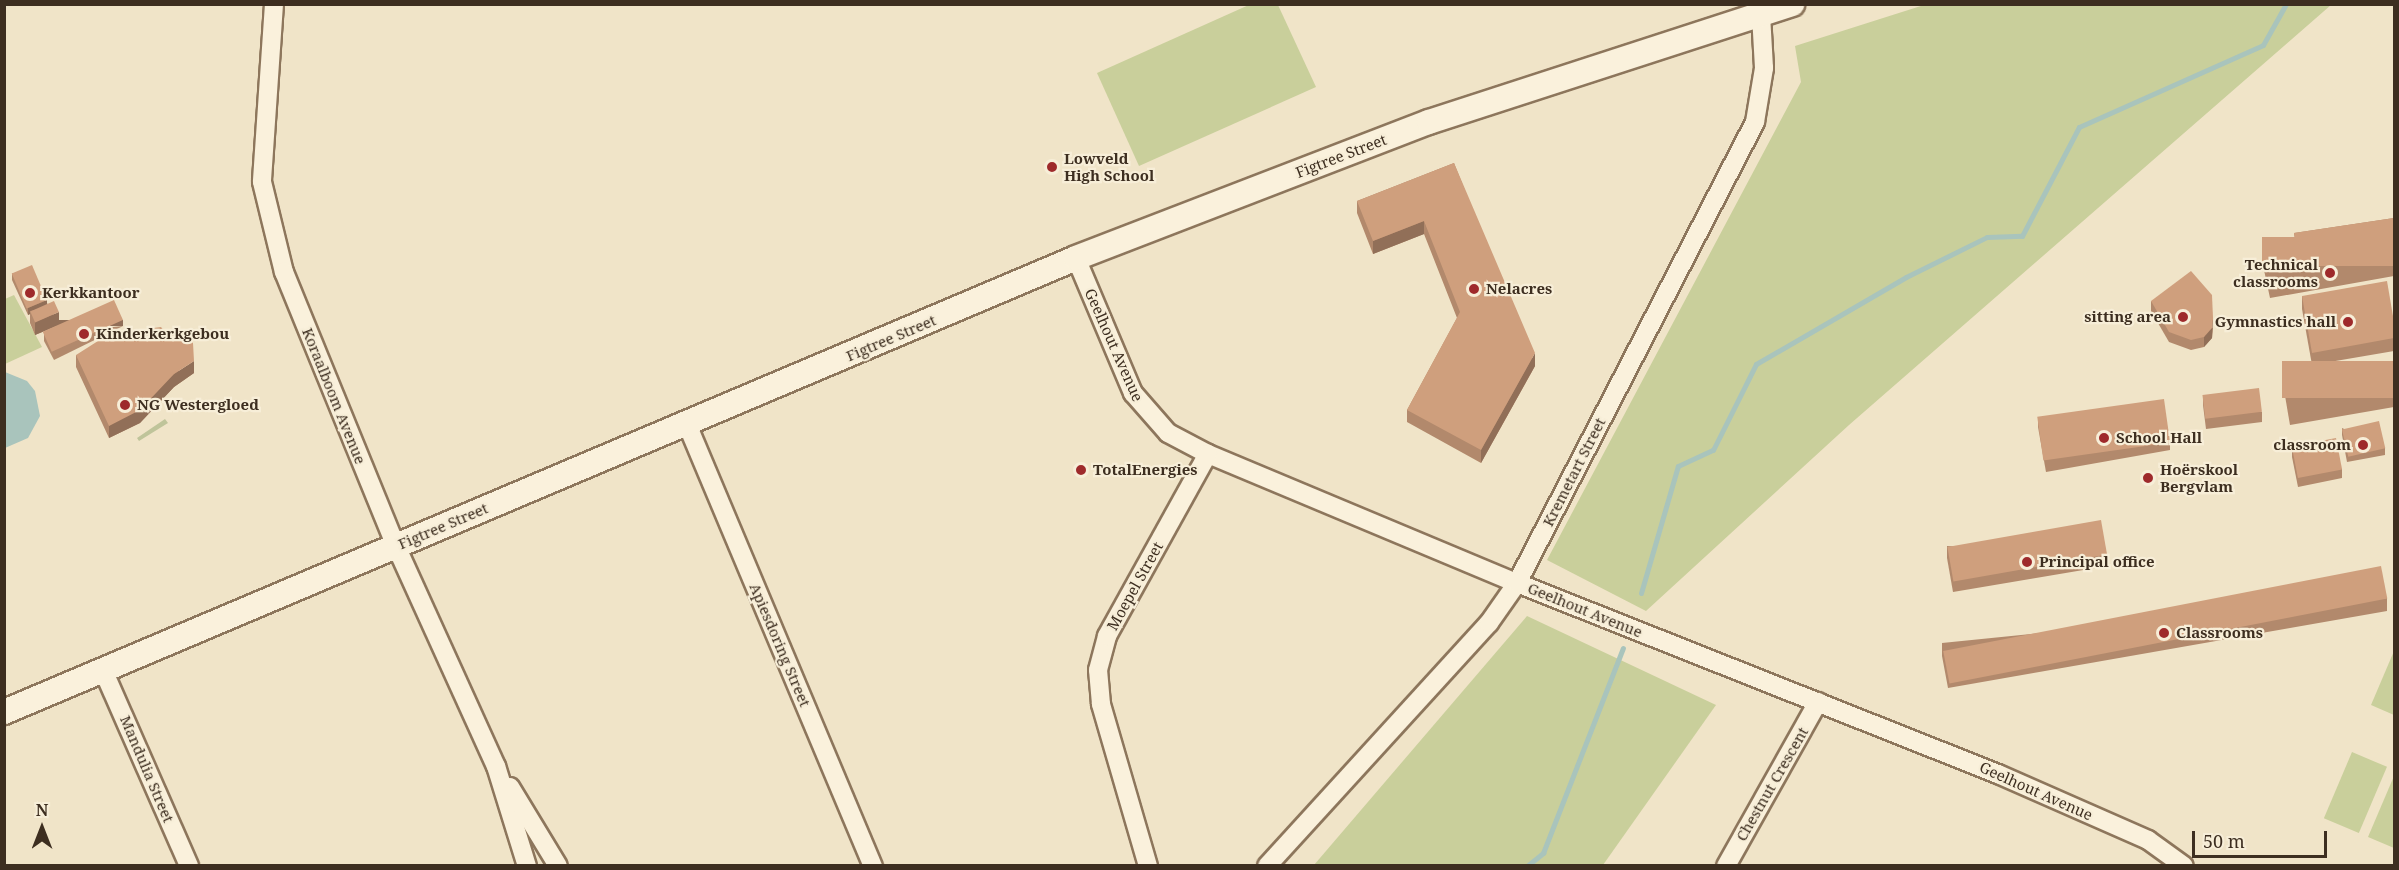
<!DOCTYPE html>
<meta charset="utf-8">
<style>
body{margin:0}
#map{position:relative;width:2399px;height:870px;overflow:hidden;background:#f0e4c8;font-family:"Noto Serif",serif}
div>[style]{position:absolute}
.green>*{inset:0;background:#c9cf9b;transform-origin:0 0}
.cemetery>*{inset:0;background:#bfc49a}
.water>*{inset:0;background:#a9c4bc}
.stream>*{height:5px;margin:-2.5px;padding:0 2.5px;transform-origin:2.5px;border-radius:2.5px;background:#a9c4bc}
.roads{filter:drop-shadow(2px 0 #8d765c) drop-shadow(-2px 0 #8d765c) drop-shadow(0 2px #8d765c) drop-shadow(0 -2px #8d765c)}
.street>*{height:18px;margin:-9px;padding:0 9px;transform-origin:9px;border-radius:9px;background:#faf1dc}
.secondary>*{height:24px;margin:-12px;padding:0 12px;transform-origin:12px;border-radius:12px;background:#faf1dc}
.wall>*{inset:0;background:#b2896c}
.shaded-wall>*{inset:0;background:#916f58;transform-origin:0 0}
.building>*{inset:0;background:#cf9f7d;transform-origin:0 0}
.dots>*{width:16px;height:16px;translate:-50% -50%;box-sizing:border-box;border:3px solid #f7eed8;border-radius:50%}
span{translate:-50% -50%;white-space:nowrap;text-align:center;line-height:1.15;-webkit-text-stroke:4.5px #f7eed8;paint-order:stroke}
.street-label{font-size:15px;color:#3d2e20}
.poi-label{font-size:15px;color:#3d2e20;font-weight:700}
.left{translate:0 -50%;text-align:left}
.right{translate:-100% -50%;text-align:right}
.frame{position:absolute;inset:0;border:6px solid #3d2e20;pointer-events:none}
.north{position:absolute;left:12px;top:798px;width:60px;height:60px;-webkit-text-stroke:4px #f7eed8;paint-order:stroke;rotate:0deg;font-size:16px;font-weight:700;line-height:24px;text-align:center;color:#3d2e20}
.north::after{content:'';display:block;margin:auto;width:21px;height:27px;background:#3d2e20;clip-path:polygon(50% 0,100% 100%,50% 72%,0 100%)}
.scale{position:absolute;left:2192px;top:831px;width:135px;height:27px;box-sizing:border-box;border:3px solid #3d2e20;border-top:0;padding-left:8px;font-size:18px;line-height:21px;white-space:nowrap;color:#3d2e20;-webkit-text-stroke:4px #f7eed8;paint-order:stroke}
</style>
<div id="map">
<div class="green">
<div style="clip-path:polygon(1251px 4px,1278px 5px,1316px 87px,1139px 166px,1097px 73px)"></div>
<div style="clip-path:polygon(1924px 5px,2331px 5px,1849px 425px,1646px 611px,1547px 560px,1801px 82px,1795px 46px)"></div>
<div style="clip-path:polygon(14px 295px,42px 347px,5px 364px,5px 299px)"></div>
<div style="clip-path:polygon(1527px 616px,1716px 705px,1603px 865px,1314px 865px)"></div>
<div style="clip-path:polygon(2394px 651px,2394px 715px,2371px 705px)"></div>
<div style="left:2352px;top:752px;width:38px;height:72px;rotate:23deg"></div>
<div style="clip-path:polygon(2394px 776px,2394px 848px,2368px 837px)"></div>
</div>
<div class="cemetery">
<div style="clip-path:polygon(165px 419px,168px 423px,139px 441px,137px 438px)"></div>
</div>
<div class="water">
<div style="clip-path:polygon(5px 372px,27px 381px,35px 391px,40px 416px,28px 438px,5px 448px)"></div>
</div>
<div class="stream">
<div style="left:1641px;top:593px;width:132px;rotate:-73.8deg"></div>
<div style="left:1678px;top:466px;width:38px;rotate:-25deg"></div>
<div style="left:1713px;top:450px;width:96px;rotate:-63.4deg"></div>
<div style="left:1756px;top:364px;width:173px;rotate:-30.1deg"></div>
<div style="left:1906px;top:277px;width:90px;rotate:-26.3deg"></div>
<div style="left:1987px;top:237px;width:35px;rotate:-2deg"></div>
<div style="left:2022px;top:236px;width:123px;rotate:-62.4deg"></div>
<div style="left:2079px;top:127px;width:201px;rotate:-24deg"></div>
<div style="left:2263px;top:45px;width:47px;rotate:-60.7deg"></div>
<div style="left:1527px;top:866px;width:21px;rotate:-39deg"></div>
<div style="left:1543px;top:853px;width:220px;rotate:-68.7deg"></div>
</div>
<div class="roads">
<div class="street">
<div style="left:274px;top:4px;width:178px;rotate:93.9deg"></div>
<div style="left:262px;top:182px;width:93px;rotate:76.3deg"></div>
<div style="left:284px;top:272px;width:296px;rotate:67.8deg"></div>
<div style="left:396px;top:546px;width:242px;rotate:65.6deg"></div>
<div style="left:496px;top:766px;width:105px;rotate:72.8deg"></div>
<div style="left:1076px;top:258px;width:147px;rotate:67.1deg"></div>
<div style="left:1133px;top:393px;width:53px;rotate:48.8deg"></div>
<div style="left:1168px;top:433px;width:45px;rotate:27.7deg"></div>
<div style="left:1208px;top:454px;width:335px;rotate:22.7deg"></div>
<div style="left:1517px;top:583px;width:518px;rotate:21.66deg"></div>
<div style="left:1998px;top:774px;width:164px;rotate:23.7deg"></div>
<div style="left:2148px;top:840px;width:44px;rotate:35.8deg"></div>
<div style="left:687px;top:424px;width:480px;rotate:67.2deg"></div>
<div style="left:104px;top:672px;width:212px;rotate:66.3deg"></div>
<div style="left:510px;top:787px;width:92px;rotate:58.7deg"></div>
<div style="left:1148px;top:866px;width:169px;rotate:-106.2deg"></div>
<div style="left:1101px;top:704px;width:34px;rotate:-95deg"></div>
<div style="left:1098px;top:670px;width:35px;rotate:-75deg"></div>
<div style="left:1107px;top:636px;width:208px;rotate:-61deg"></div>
<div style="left:1267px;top:866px;width:329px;rotate:-47.6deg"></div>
<div style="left:1489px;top:623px;width:49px;rotate:-55deg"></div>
<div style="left:1517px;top:583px;width:519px;rotate:-62.69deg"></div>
<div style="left:1755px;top:122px;width:55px;rotate:-80.5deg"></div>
<div style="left:1764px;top:68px;width:54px;rotate:-93.2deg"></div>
<div style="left:1726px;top:866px;width:188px;rotate:-60.7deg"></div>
</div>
<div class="secondary">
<div style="left:4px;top:712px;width:1164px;rotate:-22.95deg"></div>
<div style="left:1076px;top:258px;width:378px;rotate:-21.1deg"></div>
<div style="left:1429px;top:122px;width:382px;rotate:-18deg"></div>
</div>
</div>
<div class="wall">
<div style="clip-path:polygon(1454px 163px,1535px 366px,1481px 463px,1407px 422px,1407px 410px,1457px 318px,1424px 234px,1373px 254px,1357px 213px,1357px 201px)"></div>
<div style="clip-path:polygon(2394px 218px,2394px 276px,2270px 298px,2264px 270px,2264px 260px,2297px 254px,2294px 233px)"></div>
<div style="clip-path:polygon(12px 273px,47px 303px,59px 325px,35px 335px,30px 323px,30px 314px,28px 315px,12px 280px)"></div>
<div style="clip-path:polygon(2302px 296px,2394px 322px,2394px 351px,2312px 365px,2302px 309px)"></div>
<div style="clip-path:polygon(2151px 301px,2213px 328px,2212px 338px,2204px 347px,2191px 350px,2169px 342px,2151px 311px)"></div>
<div style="clip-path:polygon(123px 326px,54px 360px,44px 341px,44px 334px)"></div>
<div style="clip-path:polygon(76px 355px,194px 373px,174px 387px,140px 423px,109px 438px,76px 367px)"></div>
<div style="clip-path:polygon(2394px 361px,2394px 407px,2290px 425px,2284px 390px,2284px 380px)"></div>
<div style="clip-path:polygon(2203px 396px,2262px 412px,2262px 422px,2206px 429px,2203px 405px)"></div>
<div style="clip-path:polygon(2038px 421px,2170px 443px,2170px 450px,2046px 472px,2038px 427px)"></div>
<div style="clip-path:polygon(2342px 428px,2385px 448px,2385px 455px,2347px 462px,2342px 435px)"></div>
<div style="clip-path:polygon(2292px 447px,2342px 469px,2342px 478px,2298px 487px,2292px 457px)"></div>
<div style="clip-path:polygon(1947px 546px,2107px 554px,2107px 566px,1953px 592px,1947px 558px)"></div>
<div style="clip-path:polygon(2387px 598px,2387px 611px,1948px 688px,1942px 656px,1942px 643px)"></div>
</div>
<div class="shaded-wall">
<div style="clip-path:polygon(1424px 221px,1424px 234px,1373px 254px,1373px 241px)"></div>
<div style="clip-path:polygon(47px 300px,47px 307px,30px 311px,30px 314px,28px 315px,28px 308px)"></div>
<div style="clip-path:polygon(59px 312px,59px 325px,35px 335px,35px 322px)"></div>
<div style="clip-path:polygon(2213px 318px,2212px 338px,2204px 347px,2204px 337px)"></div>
<div style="left:123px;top:320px;width:6px;height:77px;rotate:90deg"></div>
<div style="clip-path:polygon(1535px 353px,1535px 366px,1481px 463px,1481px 450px)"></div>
<div style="clip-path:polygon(194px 361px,194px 373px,174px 387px,140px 423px,109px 438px,109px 426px,174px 374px)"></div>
</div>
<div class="building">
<div style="clip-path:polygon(1454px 163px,1535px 353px,1481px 450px,1407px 410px,1460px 312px,1424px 221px,1373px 241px,1357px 201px)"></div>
<div style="clip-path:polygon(2394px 218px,2394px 237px,2298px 254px,2294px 233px)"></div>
<div style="left:2394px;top:237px;width:29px;height:132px;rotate:90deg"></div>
<div style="left:32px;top:265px;width:38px;height:22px;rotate:67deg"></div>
<div style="clip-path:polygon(2191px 271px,2212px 295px,2213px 318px,2212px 328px,2204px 337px,2191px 340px,2169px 332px,2151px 301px)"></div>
<div style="clip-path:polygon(2387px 281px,2394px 322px,2394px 338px,2312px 353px,2302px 296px)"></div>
<div style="left:114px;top:300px;width:22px;height:78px;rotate:66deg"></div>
<div style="left:54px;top:301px;width:12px;height:26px;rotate:66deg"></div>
<div style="clip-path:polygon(161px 327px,169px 337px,174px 328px,193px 343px,194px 361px,174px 374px,140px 410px,109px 426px,76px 355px,109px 334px)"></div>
<div style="left:2394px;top:361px;width:37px;height:112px;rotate:90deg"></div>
<div style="left:2259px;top:388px;width:24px;height:57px;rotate:83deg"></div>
<div style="left:2164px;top:399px;width:44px;height:128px;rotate:82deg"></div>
<div style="left:2379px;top:421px;width:28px;height:38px;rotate:77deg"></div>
<div style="left:2336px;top:438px;width:32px;height:45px;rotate:79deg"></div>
<div style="left:2101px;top:520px;width:35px;height:156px;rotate:80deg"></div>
<div style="left:2381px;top:566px;width:33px;height:446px;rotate:79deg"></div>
</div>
<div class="dots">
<div style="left:1052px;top:167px;background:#9e2a2b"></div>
<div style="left:2330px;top:273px;background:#9e2a2b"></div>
<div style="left:1474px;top:289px;background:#9e2a2b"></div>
<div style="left:30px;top:293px;background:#9e2a2b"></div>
<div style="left:2183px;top:317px;background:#9e2a2b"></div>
<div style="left:2348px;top:322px;background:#9e2a2b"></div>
<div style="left:84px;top:334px;background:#9e2a2b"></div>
<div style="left:125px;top:405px;background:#9e2a2b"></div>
<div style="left:2104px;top:438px;background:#9e2a2b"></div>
<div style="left:2363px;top:445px;background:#9e2a2b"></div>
<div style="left:1081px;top:470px;background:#9e2a2b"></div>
<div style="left:2148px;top:478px;background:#9e2a2b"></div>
<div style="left:2027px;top:562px;background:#9e2a2b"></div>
<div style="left:2164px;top:633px;background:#9e2a2b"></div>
</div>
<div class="street-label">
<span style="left:1341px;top:156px;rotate:-21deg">Figtree Street</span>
<span style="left:891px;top:338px;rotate:-23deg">Figtree Street</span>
<span style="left:1114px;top:345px;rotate:66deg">Geelhout Avenue</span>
<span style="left:334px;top:396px;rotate:68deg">Koraalboom Avenue</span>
<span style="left:1574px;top:472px;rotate:-63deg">Kremetart Street</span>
<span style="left:443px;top:526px;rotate:-23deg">Figtree Street</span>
<span style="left:1135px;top:586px;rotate:-61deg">Moepel Street</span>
<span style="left:1585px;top:610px;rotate:22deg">Geelhout Avenue</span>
<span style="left:780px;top:645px;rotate:67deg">Apiesdoring Street</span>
<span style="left:147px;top:769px;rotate:67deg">Mandulia Street</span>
<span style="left:1772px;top:784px;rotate:-60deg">Chestnut Crescent</span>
<span style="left:2036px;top:791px;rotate:24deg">Geelhout Avenue</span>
</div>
<div class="poi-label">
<span class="left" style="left:1064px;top:167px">Lowveld<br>High School</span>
<span class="right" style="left:2318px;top:273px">Technical<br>classrooms</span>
<span class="left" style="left:1486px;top:289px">Nelacres</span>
<span class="left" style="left:42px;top:293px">Kerkkantoor</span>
<span class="right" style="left:2171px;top:317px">sitting area</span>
<span class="right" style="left:2336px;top:322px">Gymnastics hall</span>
<span class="left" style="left:96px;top:334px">Kinderkerkgebou</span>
<span class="left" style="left:137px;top:405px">NG Westergloed</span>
<span class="left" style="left:2116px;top:438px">School Hall</span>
<span class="right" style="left:2351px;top:445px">classroom</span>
<span class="left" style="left:2160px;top:478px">Hoërskool<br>Bergvlam</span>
<span class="left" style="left:1093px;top:470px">TotalEnergies</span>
<span class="left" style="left:2039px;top:562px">Principal office</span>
<span class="left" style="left:2176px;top:633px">Classrooms</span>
</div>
<div class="frame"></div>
<div class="north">N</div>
<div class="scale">50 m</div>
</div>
